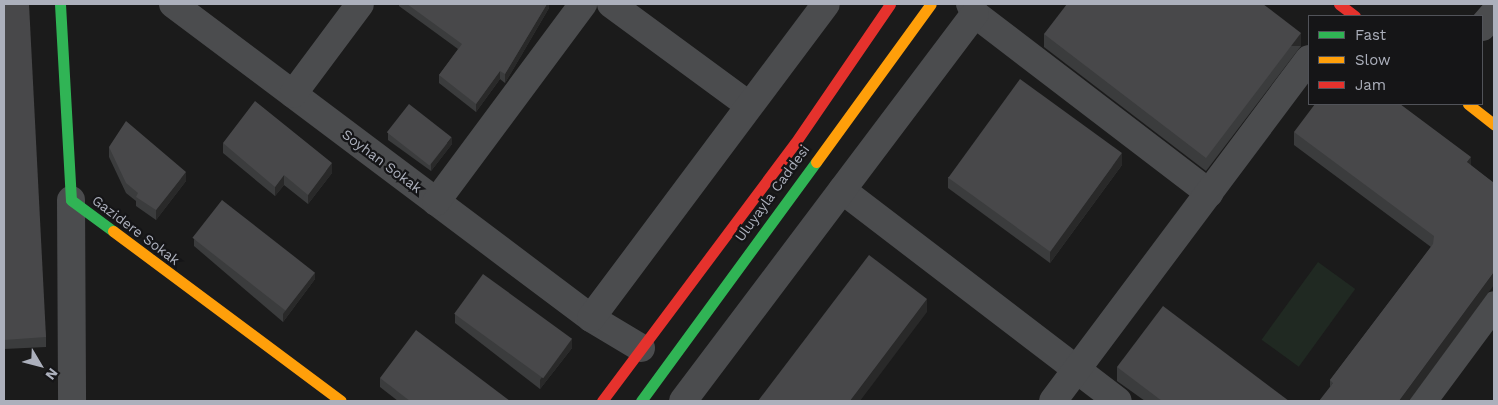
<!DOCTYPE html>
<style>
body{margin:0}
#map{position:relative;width:1498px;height:405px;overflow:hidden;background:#1b1b1b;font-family:"Work Sans",sans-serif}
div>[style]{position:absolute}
.green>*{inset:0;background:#202922;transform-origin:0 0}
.street>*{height:28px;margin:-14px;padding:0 14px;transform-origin:14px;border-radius:14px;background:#4b4c4e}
.fast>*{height:11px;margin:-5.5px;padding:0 5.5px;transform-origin:5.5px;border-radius:5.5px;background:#30b455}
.slow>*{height:11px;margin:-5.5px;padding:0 5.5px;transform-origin:5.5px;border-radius:5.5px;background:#ff9f0a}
.jam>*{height:11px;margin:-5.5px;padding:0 5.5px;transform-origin:5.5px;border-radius:5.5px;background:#e5322d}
.wall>*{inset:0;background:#3b3c3d}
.shaded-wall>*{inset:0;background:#292929;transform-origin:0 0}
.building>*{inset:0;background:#48484a;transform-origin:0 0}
span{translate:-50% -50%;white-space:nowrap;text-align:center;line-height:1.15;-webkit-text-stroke:4.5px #151517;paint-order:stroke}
.street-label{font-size:14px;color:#acb0bc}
.frame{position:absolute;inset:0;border:5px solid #acb0bc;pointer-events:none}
.legend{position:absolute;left:1308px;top:15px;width:175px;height:90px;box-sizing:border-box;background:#151517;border:1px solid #515359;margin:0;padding:6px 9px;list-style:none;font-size:15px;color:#acb0bc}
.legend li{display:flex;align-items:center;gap:10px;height:25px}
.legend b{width:25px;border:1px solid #515359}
.north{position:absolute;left:15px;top:340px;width:50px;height:50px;-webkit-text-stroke:4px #151517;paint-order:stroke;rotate:127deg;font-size:14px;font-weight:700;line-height:20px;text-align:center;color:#acb0bc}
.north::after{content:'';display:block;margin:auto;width:18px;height:22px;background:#acb0bc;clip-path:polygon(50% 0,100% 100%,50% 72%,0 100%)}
</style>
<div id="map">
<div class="green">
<div style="left:1318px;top:262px;width:46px;height:96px;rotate:36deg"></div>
</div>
<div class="street">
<div style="left:173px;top:4px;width:523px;rotate:36.91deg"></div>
<div style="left:611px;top:4px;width:169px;rotate:36.3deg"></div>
<div style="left:970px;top:4px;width:11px;rotate:63deg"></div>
<div style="left:975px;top:14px;width:295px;rotate:37.4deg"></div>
<div style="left:1482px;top:27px;width:18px;rotate:-49deg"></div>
<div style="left:293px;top:94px;width:112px;rotate:-53.3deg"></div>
<div style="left:842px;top:190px;width:347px;rotate:37.4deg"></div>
<div style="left:71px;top:200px;width:201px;rotate:89.7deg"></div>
<div style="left:436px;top:202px;width:247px;rotate:-53.4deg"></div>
<div style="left:641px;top:348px;width:58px;rotate:-149deg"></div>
<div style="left:591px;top:318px;width:392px;rotate:-53.2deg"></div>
<div style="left:683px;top:401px;width:485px;rotate:-53deg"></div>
<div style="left:1053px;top:401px;width:427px;rotate:-53.2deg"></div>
<div style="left:1423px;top:401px;width:119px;rotate:-53.5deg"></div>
</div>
<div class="fast">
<div style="left:60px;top:4px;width:196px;rotate:86.8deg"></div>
<div style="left:71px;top:200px;width:52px;rotate:36.4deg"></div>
<div style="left:641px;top:401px;width:296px;rotate:-53.8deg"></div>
</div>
<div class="slow">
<div style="left:1468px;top:104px;width:33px;rotate:38deg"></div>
<div style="left:816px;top:162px;width:195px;rotate:-54deg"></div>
<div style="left:113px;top:231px;width:284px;rotate:36.7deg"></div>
</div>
<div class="jam">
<div style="left:1339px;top:4px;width:20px;rotate:37deg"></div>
<div style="left:602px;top:401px;width:322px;rotate:-53.2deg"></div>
<div style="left:795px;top:143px;width:168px;rotate:-55.6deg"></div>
</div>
<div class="wall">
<div style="clip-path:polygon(4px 4px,46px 337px,46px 347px,4px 349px)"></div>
<div style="clip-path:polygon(399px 4px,549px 4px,549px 8px,505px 83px,500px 79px,476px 112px,439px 83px,439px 75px,458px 49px,399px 6px)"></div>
<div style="clip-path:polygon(1044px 34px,1301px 46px,1206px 171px,1044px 47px)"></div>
<div style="clip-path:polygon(1294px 132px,1471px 166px,1494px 183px,1330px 387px,1330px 380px,1431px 247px,1294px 145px)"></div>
<div style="clip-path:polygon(388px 133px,452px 144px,431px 171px,388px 140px)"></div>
<div style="clip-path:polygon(223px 143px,332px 173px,308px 204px,284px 185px,275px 196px,223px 153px)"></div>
<div style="clip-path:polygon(109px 147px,186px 181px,156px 220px,136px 206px,136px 201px,126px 193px,109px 157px)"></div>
<div style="clip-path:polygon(1122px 165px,1050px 263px,948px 188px,948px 177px)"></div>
<div style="clip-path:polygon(194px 239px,315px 279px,283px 322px,194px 246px)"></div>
<div style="clip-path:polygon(455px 314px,572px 348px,540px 389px,455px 323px)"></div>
<div style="clip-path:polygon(1117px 367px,1289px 401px,1145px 401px,1117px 381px)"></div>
<div style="clip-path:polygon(380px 378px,510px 401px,398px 401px,380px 387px)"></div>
</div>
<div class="shaded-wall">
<div style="clip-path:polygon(547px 4px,549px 4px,549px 8px,505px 83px,505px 74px)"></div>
<div style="left:1301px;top:33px;width:13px;height:157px;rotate:90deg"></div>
<div style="clip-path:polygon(500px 71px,500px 79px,476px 112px,476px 104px)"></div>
<div style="clip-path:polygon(452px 137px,452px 144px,431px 171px,431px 164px)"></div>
<div style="clip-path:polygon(1122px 153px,1122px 165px,1050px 263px,1050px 251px)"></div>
<div style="clip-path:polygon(1471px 157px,1471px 170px,1467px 162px)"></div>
<div style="clip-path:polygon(332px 163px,332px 173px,308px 204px,308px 195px)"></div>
<div style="clip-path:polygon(186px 172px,186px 181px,156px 220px,156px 210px)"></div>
<div style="clip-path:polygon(284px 175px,284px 185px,275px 196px,275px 187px)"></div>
<div style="clip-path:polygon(315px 272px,315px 279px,283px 322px,283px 314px)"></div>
<div style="clip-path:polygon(1494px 272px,1494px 285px,1409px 401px,1399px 401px)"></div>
<div style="clip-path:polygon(927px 299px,927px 312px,860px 401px,850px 401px)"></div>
<div style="clip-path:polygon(572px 338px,572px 348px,540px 389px,540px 380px)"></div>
</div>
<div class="building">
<div style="clip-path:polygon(4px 4px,29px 4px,46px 337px,4px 340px)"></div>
<div style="clip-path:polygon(407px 4px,547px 4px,505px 74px,500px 71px,476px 104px,439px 75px,462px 44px)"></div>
<div style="clip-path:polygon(1067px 4px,1263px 4px,1301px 33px,1206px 158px,1044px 34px)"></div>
<div style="left:1020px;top:79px;width:126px;height:122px;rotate:36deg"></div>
<div style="clip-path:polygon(255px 101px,332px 163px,308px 195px,284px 175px,275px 187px,223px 143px)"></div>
<div style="left:409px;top:104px;width:54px;height:36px;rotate:38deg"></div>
<div style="clip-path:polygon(1315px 104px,1400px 104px,1471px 157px,1467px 162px,1494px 183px,1494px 272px,1399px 401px,1319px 401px,1333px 383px,1330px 380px,1433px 244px,1434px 236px,1294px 132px)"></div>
<div style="clip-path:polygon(126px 121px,186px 172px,156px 210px,136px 197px,138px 193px,126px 183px,109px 147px)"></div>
<div style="left:222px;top:200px;width:118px;height:48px;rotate:38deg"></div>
<div style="clip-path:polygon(869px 255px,927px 299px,850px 401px,758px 401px)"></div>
<div style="left:483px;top:274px;width:110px;height:49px;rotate:36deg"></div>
<div style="clip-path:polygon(1163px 306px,1289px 401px,1162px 401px,1117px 367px)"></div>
<div style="clip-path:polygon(416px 330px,510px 401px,410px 401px,380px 378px)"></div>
</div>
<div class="street-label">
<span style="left:382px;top:161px;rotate:37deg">Soyhan Sokak</span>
<span style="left:772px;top:193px;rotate:-54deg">Uluyayla Caddesi</span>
<span style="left:136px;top:230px;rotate:37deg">Gazidere Sokak</span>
</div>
<div class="frame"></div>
<ul class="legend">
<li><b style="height:6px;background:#30b455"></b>Fast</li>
<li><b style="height:6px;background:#ff9f0a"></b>Slow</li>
<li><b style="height:6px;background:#e5322d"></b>Jam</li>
</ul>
<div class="north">N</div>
</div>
